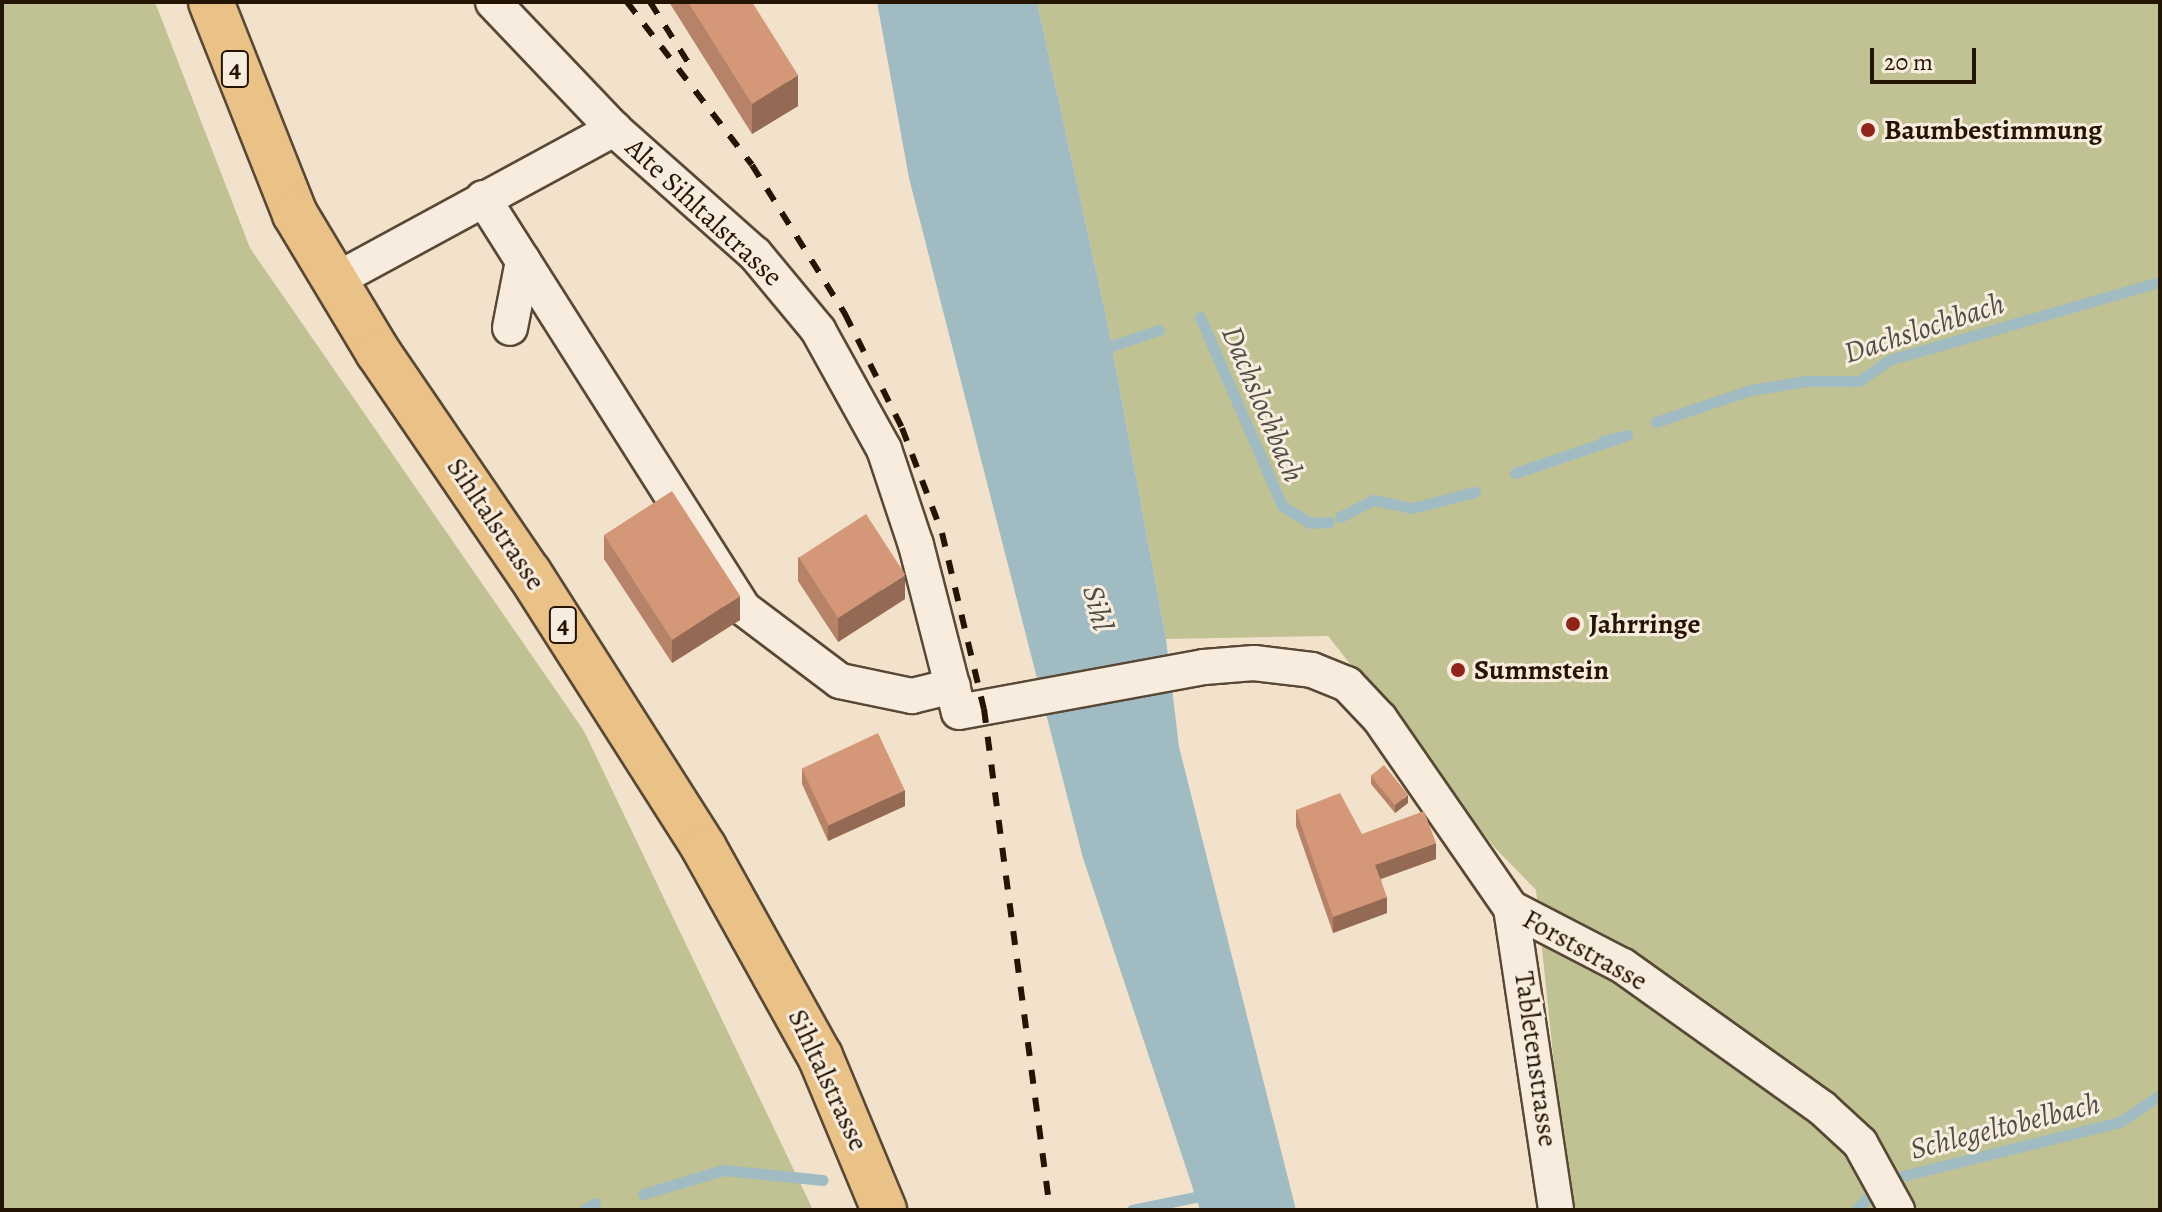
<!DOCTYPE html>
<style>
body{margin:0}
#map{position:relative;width:2162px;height:1212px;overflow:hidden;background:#f3e2cb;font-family:Alegreya,serif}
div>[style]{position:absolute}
.green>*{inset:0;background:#c0c293}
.water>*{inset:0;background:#a0bbc1}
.stream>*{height:11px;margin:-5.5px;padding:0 5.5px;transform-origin:5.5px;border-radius:5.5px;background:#a0bbc1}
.roads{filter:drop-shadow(2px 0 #584835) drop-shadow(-2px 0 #584835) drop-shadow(0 2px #584835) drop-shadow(0 -2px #584835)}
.minor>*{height:34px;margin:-17px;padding:0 17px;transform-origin:17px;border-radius:17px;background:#f7ecdd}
.major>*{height:44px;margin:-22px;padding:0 22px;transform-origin:22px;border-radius:22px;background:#eac186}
.rail>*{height:6px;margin-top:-3px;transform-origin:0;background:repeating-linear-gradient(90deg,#241403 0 14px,transparent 0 28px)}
.wall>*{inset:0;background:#b68368}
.shaded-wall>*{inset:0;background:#946a55}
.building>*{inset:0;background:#d49879;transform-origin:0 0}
.dots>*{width:22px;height:22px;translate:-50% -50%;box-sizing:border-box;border:4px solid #f7ecdd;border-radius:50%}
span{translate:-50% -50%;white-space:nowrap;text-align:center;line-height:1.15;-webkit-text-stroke:6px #f7ecdd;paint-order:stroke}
.shield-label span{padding:2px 6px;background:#f7ecdd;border:2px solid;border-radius:6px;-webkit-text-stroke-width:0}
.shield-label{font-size:26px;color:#241403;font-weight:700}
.poi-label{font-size:28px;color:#241403;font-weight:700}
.left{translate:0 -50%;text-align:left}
.street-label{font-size:28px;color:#241403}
.water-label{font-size:30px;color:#4f4e46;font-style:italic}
.frame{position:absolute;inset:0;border:4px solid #241403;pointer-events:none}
.scale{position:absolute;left:1870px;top:48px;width:106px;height:36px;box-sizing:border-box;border:4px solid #241403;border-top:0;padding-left:10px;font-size:24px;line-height:28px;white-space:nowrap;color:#241403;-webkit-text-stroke:6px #f7ecdd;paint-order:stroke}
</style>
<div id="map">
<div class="green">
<div style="clip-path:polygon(2px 2px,155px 2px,250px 248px,584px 731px,813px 1210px,2px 1210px)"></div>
<div style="clip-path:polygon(1037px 2px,2160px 2px,2160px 1210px,1569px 1210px,1536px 890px,1495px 848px,1328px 636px,1166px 639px,1108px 325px)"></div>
</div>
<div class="water">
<div style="clip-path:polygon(877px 2px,1037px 2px,1108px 325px,1166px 639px,1179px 747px,1296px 1210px,1200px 1210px,1083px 858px,909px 178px)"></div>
</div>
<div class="stream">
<div style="left:1200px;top:317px;width:206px;rotate:66.5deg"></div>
<div style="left:1282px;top:506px;width:33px;rotate:31deg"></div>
<div style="left:1310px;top:523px;width:19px;rotate:-3deg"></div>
<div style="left:1099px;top:350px;width:63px;rotate:-18.4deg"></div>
<div style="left:1656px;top:422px;width:99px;rotate:-18.8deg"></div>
<div style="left:1750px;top:390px;width:58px;rotate:-9deg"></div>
<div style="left:1807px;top:381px;width:52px"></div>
<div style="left:1859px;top:381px;width:37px;rotate:-35deg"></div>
<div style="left:1889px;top:360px;width:282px;rotate:-16.1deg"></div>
<div style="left:1515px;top:473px;width:118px;rotate:-18.7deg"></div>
<div style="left:1627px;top:435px;width:25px;rotate:166deg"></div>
<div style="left:1340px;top:517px;width:38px;rotate:-27deg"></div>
<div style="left:1374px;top:500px;width:39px;rotate:12deg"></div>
<div style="left:1412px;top:508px;width:65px;rotate:-14.3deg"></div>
<div style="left:1902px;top:1176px;width:225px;rotate:-13.9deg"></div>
<div style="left:2120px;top:1122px;width:48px;rotate:-34deg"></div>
<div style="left:643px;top:1194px;width:84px;rotate:-16.7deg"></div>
<div style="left:723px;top:1170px;width:100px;rotate:5.7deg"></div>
<div style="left:584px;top:1210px;width:13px;rotate:-32deg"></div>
<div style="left:1132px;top:1210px;width:80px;rotate:-11.6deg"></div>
<div style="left:1856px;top:1210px;width:23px;rotate:-47deg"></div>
</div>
<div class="roads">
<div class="minor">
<div style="left:493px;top:2px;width:175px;rotate:46.4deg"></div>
<div style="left:614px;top:129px;width:188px;rotate:41.6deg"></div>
<div style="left:755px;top:254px;width:99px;rotate:50.3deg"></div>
<div style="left:818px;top:330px;width:136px;rotate:61deg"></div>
<div style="left:884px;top:449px;width:101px;rotate:71.6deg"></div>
<div style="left:916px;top:545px;width:172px;rotate:75.6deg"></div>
<div style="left:959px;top:712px;width:249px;rotate:-10.4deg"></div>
<div style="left:1204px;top:667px;width:50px;rotate:-4.6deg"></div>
<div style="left:1254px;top:663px;width:58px;rotate:6.9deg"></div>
<div style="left:1312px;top:670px;width:38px;rotate:22deg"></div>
<div style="left:1347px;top:684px;width:48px;rotate:46.7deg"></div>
<div style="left:1380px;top:719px;width:230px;rotate:55.3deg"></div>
<div style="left:1511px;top:908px;width:126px;rotate:27.4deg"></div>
<div style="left:1623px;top:966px;width:244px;rotate:35.5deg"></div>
<div style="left:1822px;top:1108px;width:52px;rotate:42.6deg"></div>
<div style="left:1860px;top:1143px;width:77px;rotate:61.1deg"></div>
<div style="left:483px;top:198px;width:75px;rotate:57.6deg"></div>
<div style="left:523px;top:261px;width:68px;rotate:101deg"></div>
<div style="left:523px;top:261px;width:411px;rotate:57.6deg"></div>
<div style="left:743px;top:608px;width:121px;rotate:37deg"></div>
<div style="left:840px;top:681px;width:74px;rotate:11.8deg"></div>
<div style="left:912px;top:696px;width:42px;rotate:-13.7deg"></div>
<div style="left:334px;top:281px;width:319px;rotate:-28.5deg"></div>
<div style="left:1511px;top:908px;width:305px;rotate:81.5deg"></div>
</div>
<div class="major">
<div style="left:211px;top:2px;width:228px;rotate:68.4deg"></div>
<div style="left:295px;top:214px;width:161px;rotate:59deg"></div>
<div style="left:378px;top:352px;width:268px;rotate:55.7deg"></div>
<div style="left:529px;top:573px;width:326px;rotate:57.5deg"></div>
<div style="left:704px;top:848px;width:238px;rotate:60.9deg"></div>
<div style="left:820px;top:1056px;width:167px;rotate:67.4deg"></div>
</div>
</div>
<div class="rail">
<div style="left:627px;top:2px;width:205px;rotate:52.5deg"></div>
<div style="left:752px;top:165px;width:176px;rotate:58deg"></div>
<div style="left:845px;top:314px;width:127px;rotate:63.4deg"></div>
<div style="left:902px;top:428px;width:112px;rotate:69.1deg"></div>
<div style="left:942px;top:533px;width:181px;rotate:76.6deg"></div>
<div style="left:984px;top:709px;width:505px;rotate:82.5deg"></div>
<div style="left:650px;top:2px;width:73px;rotate:57.8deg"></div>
</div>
<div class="wall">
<div style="clip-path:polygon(669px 2px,752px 2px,798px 106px,752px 134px)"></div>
<div style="clip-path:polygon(604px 535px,740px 620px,672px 663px,604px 559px)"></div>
<div style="clip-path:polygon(798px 557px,905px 599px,838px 642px,798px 581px)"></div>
<div style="clip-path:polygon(802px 768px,905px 806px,828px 841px,802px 784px)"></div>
<div style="clip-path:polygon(1371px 776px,1408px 803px,1395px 813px,1371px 784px)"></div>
<div style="clip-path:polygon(1296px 810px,1362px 834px,1436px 859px,1381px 879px,1387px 913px,1333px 933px,1296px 826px)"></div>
</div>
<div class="shaded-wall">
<div style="clip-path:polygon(798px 75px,798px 106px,752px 134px,752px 104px)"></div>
<div style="clip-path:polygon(905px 575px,905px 599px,838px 642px,838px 618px)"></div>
<div style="clip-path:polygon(740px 596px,740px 620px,672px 663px,672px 639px)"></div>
<div style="clip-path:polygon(905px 790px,905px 806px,828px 841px,828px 825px)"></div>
<div style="clip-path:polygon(1408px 795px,1408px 803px,1395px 813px,1395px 805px)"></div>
<div style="clip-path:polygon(1436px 843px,1436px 859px,1375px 881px,1375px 865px)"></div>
<div style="clip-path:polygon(1387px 897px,1387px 913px,1333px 933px,1333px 917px)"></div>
</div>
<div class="building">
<div style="clip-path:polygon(688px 2px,752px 2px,798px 75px,752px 104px)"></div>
<div style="left:672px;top:491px;width:125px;height:81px;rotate:57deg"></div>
<div style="left:866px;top:514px;width:72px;height:80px;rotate:57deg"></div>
<div style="left:878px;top:733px;width:63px;height:84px;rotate:65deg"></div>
<div style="left:1384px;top:765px;width:38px;height:17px;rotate:51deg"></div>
<div style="clip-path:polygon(1340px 793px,1362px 834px,1424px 811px,1436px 843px,1375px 865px,1387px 897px,1333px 917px,1296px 810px)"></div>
</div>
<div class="dots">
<div style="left:1868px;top:130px;background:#8f2418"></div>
<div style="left:1573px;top:624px;background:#8f2418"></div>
<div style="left:1458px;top:670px;background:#8f2418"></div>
</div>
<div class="shield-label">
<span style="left:235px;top:69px">4</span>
<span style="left:563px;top:625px">4</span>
</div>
<div class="poi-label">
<span class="left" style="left:1884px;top:130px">Baumbestimmung</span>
<span class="left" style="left:1589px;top:624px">Jahrringe</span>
<span class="left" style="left:1474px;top:670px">Summstein</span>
</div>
<div class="street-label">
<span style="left:704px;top:212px;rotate:43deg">Alte Sihltalstrasse</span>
<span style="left:496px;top:524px;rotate:56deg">Sihltalstrasse</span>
<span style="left:1585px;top:950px;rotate:29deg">Forststrasse</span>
<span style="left:1536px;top:1059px;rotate:82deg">Tabletenstrasse</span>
<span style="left:828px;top:1080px;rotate:65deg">Sihltalstrasse</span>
</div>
<div class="water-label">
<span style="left:1924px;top:328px;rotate:-18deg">Dachslochbach</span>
<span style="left:1263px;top:404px;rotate:67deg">Dachslochbach</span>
<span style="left:1098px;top:608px;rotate:76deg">Sihl</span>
<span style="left:2005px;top:1126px;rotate:-14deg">Schlegeltobelbach</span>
</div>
<div class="frame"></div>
<div class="scale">20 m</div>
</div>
